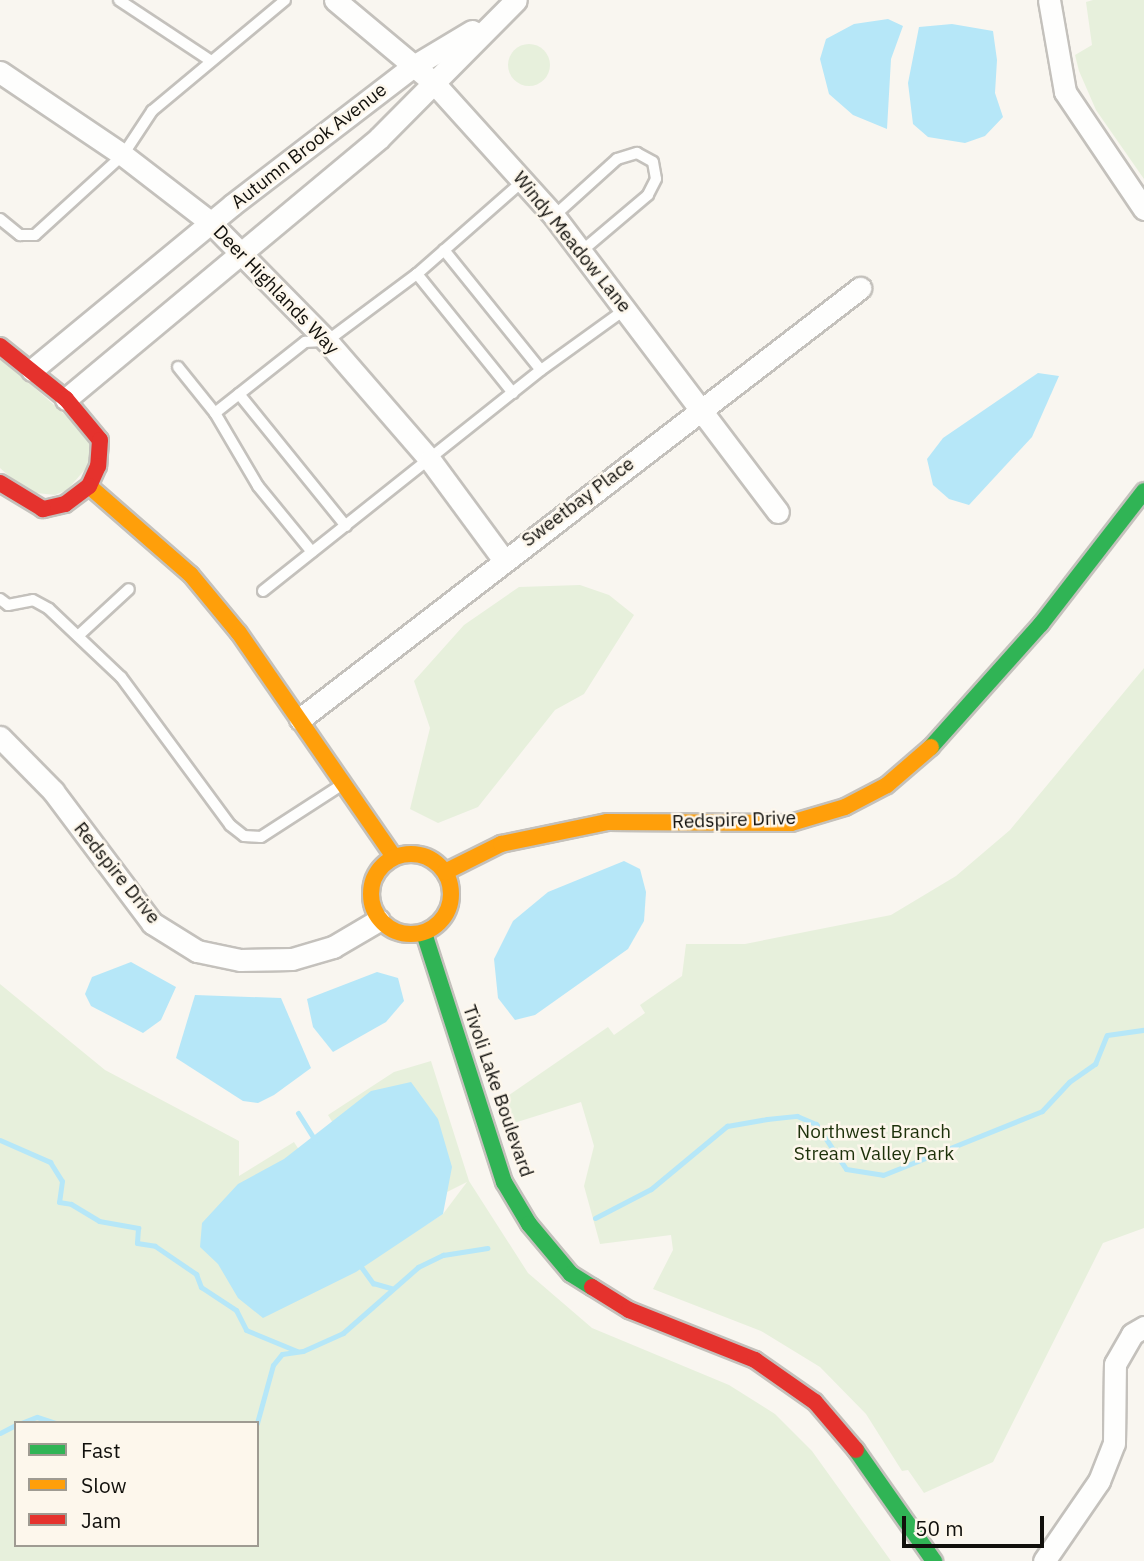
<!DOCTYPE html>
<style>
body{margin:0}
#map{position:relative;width:1144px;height:1561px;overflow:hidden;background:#f9f6f0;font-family:"IBM Plex Sans",sans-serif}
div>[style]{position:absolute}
.green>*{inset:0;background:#e7f0dc}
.round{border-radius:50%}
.water>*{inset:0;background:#b6e7f8}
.stream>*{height:5px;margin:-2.5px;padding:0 2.5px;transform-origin:2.5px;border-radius:2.5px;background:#b6e7f8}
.roads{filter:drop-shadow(2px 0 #c4c1bc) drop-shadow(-2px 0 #c4c1bc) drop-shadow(0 2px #c4c1bc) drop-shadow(0 -2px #c4c1bc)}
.lane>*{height:10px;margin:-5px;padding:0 5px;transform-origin:5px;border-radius:5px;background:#fefefd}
.street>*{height:21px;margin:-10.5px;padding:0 10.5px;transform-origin:10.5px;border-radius:10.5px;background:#fefefd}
.fast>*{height:16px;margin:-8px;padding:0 8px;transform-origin:8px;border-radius:8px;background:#30b455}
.slow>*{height:16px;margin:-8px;padding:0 8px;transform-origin:8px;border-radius:8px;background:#ff9f0a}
.slow>.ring{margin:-8px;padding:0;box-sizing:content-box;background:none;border:16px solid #ff9f0a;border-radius:50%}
.jam>*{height:16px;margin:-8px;padding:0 8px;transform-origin:8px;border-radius:8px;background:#e5322d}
span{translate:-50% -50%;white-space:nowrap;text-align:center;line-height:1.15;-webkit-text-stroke:5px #fdf7ec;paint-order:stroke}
.street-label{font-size:19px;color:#11100c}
.park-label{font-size:19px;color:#1d310a}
.legend{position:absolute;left:14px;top:1421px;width:245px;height:126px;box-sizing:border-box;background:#fdf7ec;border:2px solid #9f9b92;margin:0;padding:9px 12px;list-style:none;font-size:21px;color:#11100c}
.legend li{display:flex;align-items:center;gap:14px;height:35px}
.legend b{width:35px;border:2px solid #9f9b92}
.scale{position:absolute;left:902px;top:1516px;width:142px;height:32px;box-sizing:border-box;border:4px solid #11100c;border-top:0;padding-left:9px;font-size:21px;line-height:24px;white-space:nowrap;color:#11100c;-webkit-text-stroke:5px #fdf7ec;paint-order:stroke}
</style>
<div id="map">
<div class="green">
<div style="clip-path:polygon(1093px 0,1144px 0,1144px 179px,1096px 110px,1079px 71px,1075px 55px,1092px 45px,1086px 2px)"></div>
<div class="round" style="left:508px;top:44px;width:42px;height:42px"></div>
<div style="clip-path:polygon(0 357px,90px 437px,89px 465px,67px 490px,55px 495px,27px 492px,0 468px)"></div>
<div style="clip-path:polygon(580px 585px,609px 595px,634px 615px,584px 694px,555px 710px,478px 807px,438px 823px,410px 809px,430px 728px,414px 681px,464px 625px,519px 587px)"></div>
<div style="clip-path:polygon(1144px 668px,1144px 1228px,1103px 1243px,993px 1462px,924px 1493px,908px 1470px,902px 1471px,866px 1414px,820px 1367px,761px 1331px,653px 1289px,673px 1250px,671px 1235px,600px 1244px,584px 1186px,594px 1146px,581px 1102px,514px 1123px,506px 1097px,608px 1027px,614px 1035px,645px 1013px,640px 1005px,682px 976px,686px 944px,745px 944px,891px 915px,956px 876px,1010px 830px)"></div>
<div style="clip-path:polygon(evenodd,0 984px,105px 1070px,239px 1141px,239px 1176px,294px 1142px,312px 1170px,348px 1147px,328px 1115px,394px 1072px,431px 1061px,469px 1181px,528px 1273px,592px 1328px,729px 1385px,775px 1414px,812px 1451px,891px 1561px,0 1561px,0 984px,467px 1182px,443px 1214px,426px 1225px,417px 1207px,467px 1182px,0 984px,16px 1423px,257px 1423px,257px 1545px,16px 1545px,16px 1423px)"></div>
</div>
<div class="water">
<div style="clip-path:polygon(888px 19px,903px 26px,891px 59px,887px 129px,853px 115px,829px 94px,820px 59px,826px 39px,854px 24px)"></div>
<div style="clip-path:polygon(952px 24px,993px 31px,997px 60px,995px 93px,1003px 117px,985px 136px,965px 143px,928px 137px,913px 124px,908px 83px,919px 27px)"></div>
<div style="clip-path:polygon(1038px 373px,1059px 376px,1032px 437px,969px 505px,949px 499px,933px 485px,927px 459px,943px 438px)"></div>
<div style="clip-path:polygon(624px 861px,640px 869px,646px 892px,644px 921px,628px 949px,535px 1015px,515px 1020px,498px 998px,494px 959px,513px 921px,548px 892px)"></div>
<div style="clip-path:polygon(131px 962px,176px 987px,161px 1020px,143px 1033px,91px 1006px,85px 994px,92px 977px)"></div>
<div style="clip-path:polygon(377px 972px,398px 978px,404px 1001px,386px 1022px,333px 1052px,313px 1027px,307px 999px)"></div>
<div style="clip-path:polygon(195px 995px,281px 998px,311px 1068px,274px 1095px,258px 1103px,243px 1101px,176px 1058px)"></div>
<div style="clip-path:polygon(411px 1082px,438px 1119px,452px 1167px,443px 1214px,356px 1272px,263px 1318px,238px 1298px,218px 1264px,200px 1247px,202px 1223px,238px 1184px,284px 1159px,371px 1091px)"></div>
</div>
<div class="stream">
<div style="left:298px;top:1113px;width:32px;rotate:58deg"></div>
<div style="left:0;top:1140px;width:55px;rotate:23.7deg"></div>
<div style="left:50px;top:1162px;width:22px;rotate:58deg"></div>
<div style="left:62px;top:1181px;width:21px;rotate:98deg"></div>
<div style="left:59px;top:1202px;width:12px;rotate:9deg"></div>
<div style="left:71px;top:1204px;width:33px;rotate:31deg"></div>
<div style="left:99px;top:1221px;width:40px;rotate:10deg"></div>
<div style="left:138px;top:1228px;width:15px;rotate:94deg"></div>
<div style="left:137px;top:1243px;width:18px;rotate:9deg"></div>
<div style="left:155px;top:1246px;width:50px;rotate:34.3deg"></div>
<div style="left:196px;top:1274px;width:14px;rotate:69deg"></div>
<div style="left:201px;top:1287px;width:42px;rotate:33.3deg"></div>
<div style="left:236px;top:1310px;width:22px;rotate:63deg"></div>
<div style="left:246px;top:1330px;width:55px;rotate:22.4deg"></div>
<div style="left:595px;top:1218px;width:63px;rotate:-27.4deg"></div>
<div style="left:651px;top:1189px;width:99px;rotate:-39.7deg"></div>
<div style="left:727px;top:1126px;width:41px;rotate:-9.9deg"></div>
<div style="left:767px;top:1119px;width:30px;rotate:-6deg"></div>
<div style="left:797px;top:1116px;width:21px;rotate:23deg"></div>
<div style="left:816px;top:1124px;width:54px;rotate:56.3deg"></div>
<div style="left:846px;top:1169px;width:37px;rotate:9deg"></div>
<div style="left:883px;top:1175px;width:171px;rotate:-21.9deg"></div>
<div style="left:1042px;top:1111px;width:40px;rotate:-47deg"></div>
<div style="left:1069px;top:1082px;width:32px;rotate:-35deg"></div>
<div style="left:1095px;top:1064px;width:31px;rotate:-68deg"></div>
<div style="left:1107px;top:1035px;width:37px;rotate:-8deg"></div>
<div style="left:359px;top:1264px;width:24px;rotate:54deg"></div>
<div style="left:373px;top:1283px;width:19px;rotate:16deg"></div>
<div style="left:21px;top:1423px;width:17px;rotate:-21deg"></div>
<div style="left:37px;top:1417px;width:20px;rotate:18deg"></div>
<div style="left:257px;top:1423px;width:60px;rotate:-74.6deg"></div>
<div style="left:273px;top:1365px;width:14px;rotate:-51deg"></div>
<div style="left:282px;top:1354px;width:21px;rotate:-8deg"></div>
<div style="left:303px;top:1351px;width:44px;rotate:-24.2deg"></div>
<div style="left:343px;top:1333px;width:100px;rotate:-41.3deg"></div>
<div style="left:418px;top:1267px;width:28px;rotate:-26deg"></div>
<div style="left:443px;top:1255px;width:45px;rotate:-9deg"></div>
<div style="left:0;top:1433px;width:18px;rotate:-27deg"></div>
</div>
<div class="roads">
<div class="lane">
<div style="left:119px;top:0;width:110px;rotate:33.5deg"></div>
<div style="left:554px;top:216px;width:85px;rotate:-42.1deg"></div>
<div style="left:617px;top:159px;width:21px;rotate:-17deg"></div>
<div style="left:637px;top:153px;width:18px;rotate:29deg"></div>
<div style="left:653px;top:162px;width:17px;rotate:80deg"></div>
<div style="left:656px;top:179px;width:18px;rotate:117deg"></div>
<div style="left:648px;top:195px;width:85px;rotate:139.8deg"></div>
<div style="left:0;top:219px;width:26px;rotate:39deg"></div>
<div style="left:20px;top:235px;width:15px"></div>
<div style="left:35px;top:235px;width:119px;rotate:-42.3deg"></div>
<div style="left:123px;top:155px;width:53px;rotate:-56.6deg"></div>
<div style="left:152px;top:111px;width:173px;rotate:-39.8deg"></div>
<div style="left:444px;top:250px;width:154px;rotate:51.1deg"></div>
<div style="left:417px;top:274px;width:153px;rotate:51.1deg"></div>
<div style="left:178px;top:367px;width:59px;rotate:51.2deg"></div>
<div style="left:239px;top:394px;width:170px;rotate:51deg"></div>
<div style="left:312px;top:552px;width:85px;rotate:-129.3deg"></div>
<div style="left:258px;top:486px;width:85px;rotate:-120.5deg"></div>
<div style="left:215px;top:413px;width:115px;rotate:-38.3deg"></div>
<div style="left:305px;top:342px;width:22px;rotate:-3deg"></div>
<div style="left:327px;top:341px;width:112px;rotate:-36.7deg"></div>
<div style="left:417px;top:274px;width:141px;rotate:-41.3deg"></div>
<div style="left:263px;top:591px;width:355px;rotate:-38.5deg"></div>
<div style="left:541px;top:370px;width:106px;rotate:-35.8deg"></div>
<div style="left:0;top:599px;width:10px;rotate:37deg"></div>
<div style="left:8px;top:605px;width:25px;rotate:-11deg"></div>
<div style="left:33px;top:600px;width:18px;rotate:29deg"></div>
<div style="left:49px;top:609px;width:99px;rotate:43.4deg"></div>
<div style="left:121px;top:677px;width:184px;rotate:53.6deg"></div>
<div style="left:230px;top:825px;width:18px;rotate:38deg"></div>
<div style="left:244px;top:836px;width:17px;rotate:3deg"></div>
<div style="left:261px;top:837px;width:98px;rotate:-32.9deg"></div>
<div style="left:78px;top:636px;width:69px;rotate:-42.7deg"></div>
</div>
<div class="street">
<div style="left:335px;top:0;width:128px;rotate:39.9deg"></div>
<div style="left:433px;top:82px;width:181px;rotate:47.9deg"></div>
<div style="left:554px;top:216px;width:371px;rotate:52.9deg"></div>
<div style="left:1049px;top:0;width:93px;rotate:80.1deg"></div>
<div style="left:1065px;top:92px;width:141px;rotate:56deg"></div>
<div style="left:0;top:72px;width:148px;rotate:34deg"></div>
<div style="left:123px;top:155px;width:110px;rotate:37.6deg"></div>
<div style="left:210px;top:222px;width:167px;rotate:45.5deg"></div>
<div style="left:327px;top:341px;width:157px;rotate:49.1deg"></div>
<div style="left:430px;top:460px;width:123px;rotate:53.6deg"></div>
<div style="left:32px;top:370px;width:259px;rotate:-39.5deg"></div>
<div style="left:232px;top:205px;width:227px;rotate:-37.5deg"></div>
<div style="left:412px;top:67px;width:70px;rotate:-31deg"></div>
<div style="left:66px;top:399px;width:408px;rotate:-39.8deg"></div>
<div style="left:379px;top:138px;width:194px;rotate:-45.2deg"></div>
<div style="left:300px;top:719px;width:707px;rotate:-37.58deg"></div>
<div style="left:0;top:737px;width:76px;rotate:45.5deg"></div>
<div style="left:53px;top:791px;width:165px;rotate:53.1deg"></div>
<div style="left:152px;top:923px;width:53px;rotate:31.9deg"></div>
<div style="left:197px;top:951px;width:44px;rotate:11.8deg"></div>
<div style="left:240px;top:960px;width:52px;rotate:-1.1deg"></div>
<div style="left:292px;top:959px;width:43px;rotate:-16.3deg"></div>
<div style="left:333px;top:947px;width:53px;rotate:-30.4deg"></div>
<div style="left:1044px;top:1561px;width:97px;rotate:-55.5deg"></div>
<div style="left:1099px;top:1481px;width:41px;rotate:-68.5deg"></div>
<div style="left:1114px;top:1443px;width:79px;rotate:-89.3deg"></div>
<div style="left:1115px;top:1364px;width:34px;rotate:-60deg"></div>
<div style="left:1132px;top:1334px;width:14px;rotate:-30deg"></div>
</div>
<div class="fast">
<div style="left:931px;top:747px;width:165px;rotate:-48.2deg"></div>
<div style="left:1041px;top:624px;width:168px;rotate:-52.2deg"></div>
<div style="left:424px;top:933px;width:262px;rotate:72.2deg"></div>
<div style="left:504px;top:1182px;width:49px;rotate:59.2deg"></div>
<div style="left:529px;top:1224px;width:65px;rotate:50deg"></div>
<div style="left:571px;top:1274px;width:25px;rotate:32deg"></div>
<div style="left:856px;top:1450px;width:136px;rotate:54.9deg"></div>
</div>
<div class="slow">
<div style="left:89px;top:486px;width:135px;rotate:41.1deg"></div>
<div style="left:191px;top:575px;width:75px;rotate:50.4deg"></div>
<div style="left:239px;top:633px;width:272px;rotate:55.3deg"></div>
<div class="ring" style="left:371px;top:854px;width:64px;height:64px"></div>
<div style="left:445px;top:872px;width:63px;rotate:-26.6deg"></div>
<div style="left:501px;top:844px;width:108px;rotate:-11.7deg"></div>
<div style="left:607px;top:822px;width:184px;rotate:0.3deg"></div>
<div style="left:791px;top:823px;width:56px;rotate:-16.5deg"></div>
<div style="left:845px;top:807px;width:47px;rotate:-27.6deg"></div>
<div style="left:887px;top:785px;width:58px;rotate:-40.8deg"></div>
</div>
<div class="jam">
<div style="left:0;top:346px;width:85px;rotate:38.8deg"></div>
<div style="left:66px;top:399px;width:53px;rotate:50.3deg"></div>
<div style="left:100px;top:440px;width:26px;rotate:94deg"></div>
<div style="left:98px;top:466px;width:22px;rotate:114deg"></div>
<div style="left:89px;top:486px;width:30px;rotate:143deg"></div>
<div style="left:65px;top:504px;width:23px;rotate:167deg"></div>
<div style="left:43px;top:509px;width:50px;rotate:-148.8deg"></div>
<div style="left:592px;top:1287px;width:44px;rotate:31.9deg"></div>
<div style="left:629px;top:1310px;width:136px;rotate:21.6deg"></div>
<div style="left:755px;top:1360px;width:73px;rotate:35deg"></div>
<div style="left:815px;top:1402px;width:63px;rotate:49.5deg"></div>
</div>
</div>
<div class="street-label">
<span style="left:309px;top:146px;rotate:-38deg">Autumn Brook Avenue</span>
<span style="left:572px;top:242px;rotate:51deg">Windy Meadow Lane</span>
<span style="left:276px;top:290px;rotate:46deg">Deer Highlands Way</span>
<span style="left:578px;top:502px;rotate:-37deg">Sweetbay Place</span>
<span style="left:734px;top:820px;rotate:-2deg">Redspire Drive</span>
<span style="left:117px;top:873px;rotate:51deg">Redspire Drive</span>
<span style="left:498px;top:1091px;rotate:71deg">Tivoli Lake Boulevard</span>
</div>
<div class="park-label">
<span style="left:874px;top:1143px">Northwest Branch<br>Stream Valley Park</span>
</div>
<ul class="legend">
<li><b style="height:9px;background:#30b455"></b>Fast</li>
<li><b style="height:9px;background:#ff9f0a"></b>Slow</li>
<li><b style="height:9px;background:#e5322d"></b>Jam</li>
</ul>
<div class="scale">50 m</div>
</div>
